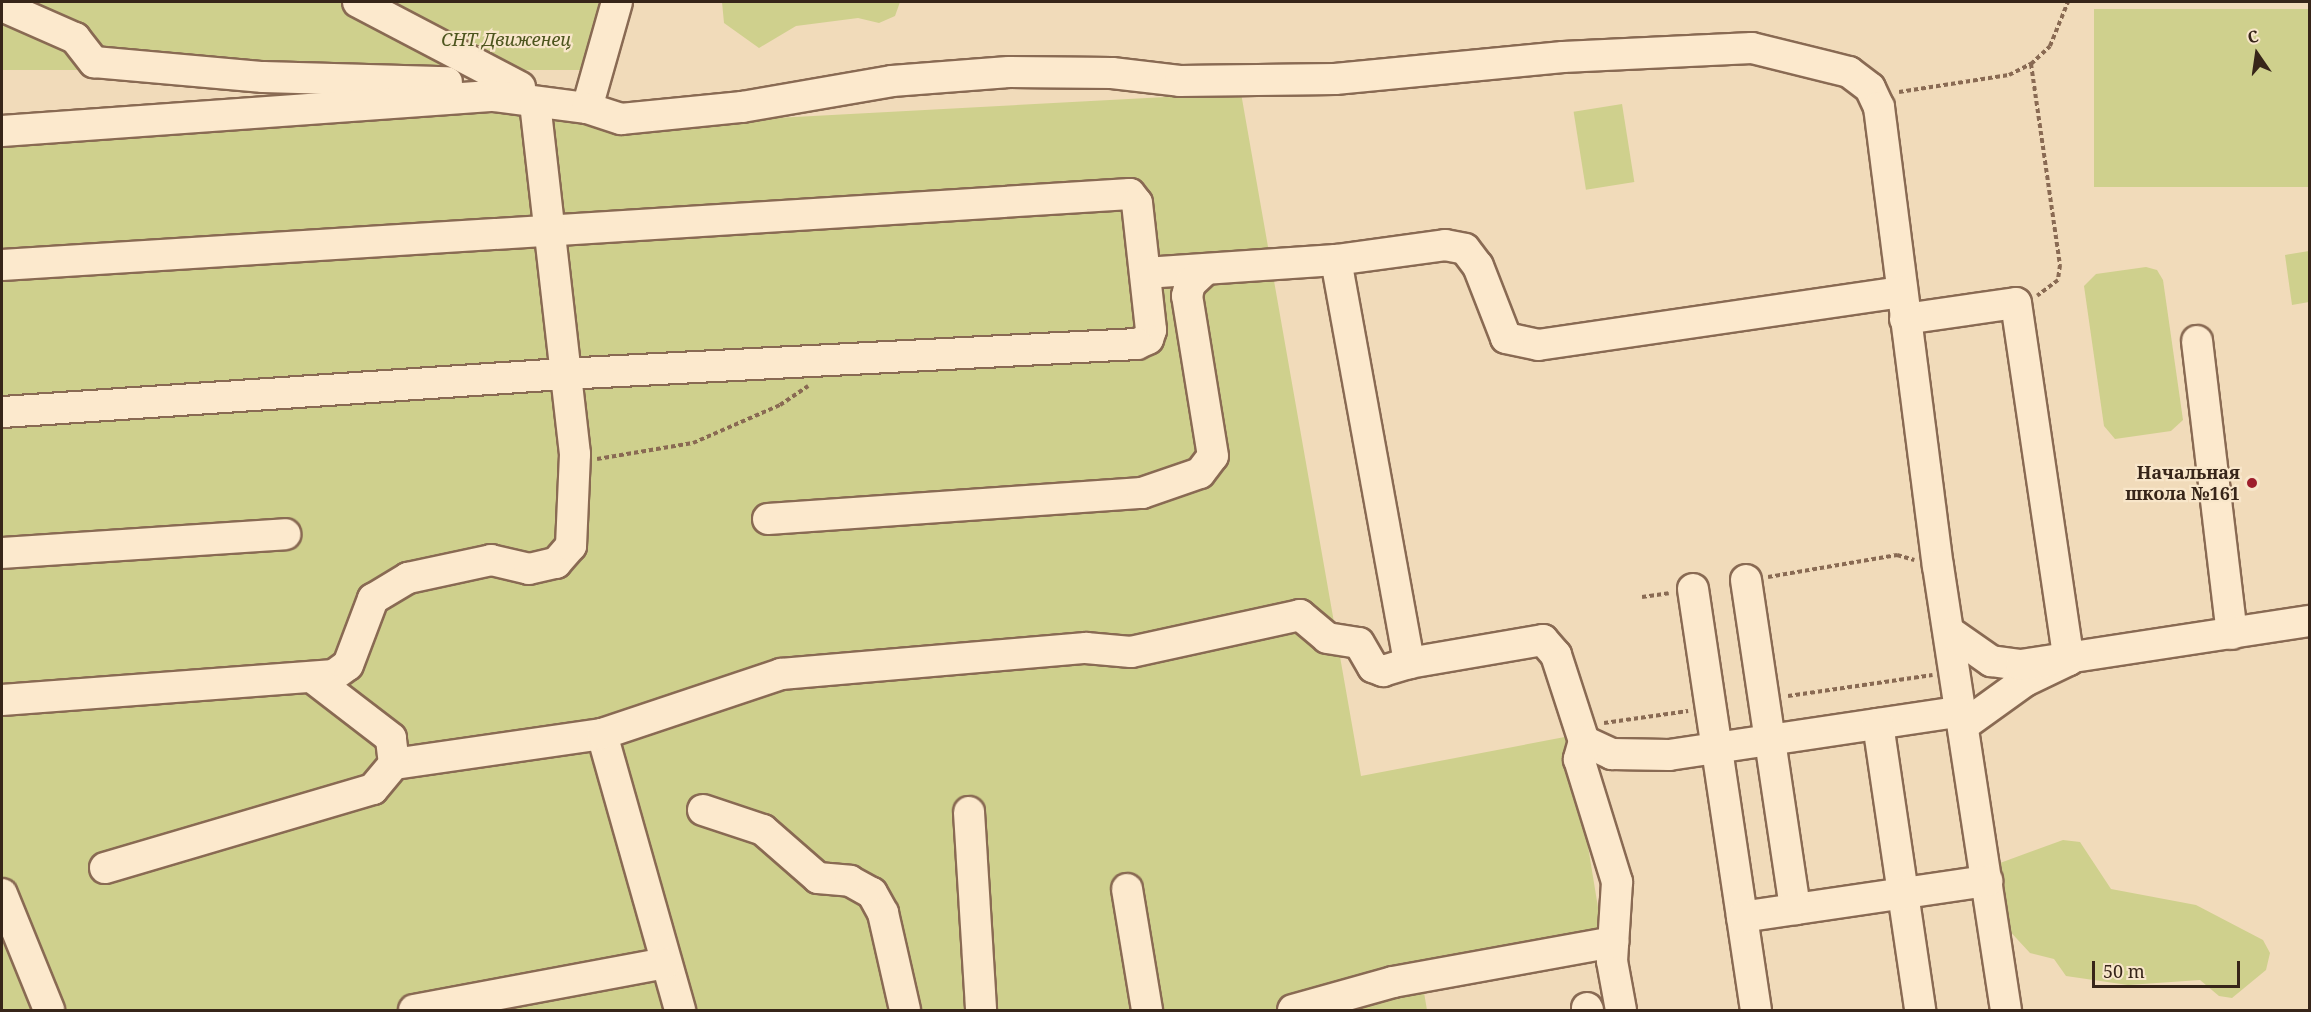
<!DOCTYPE html>
<meta charset="utf-8">
<style>
body{margin:0}
#map{position:relative;width:2311px;height:1012px;overflow:hidden;background:#f1dbba;font-family:"Noto Serif",serif}
div>[style]{position:absolute}
.green>*{inset:0;background:#cfd08d;transform-origin:0 0}
.path>*{height:4px;margin-top:-2px;transform-origin:0;background:repeating-linear-gradient(90deg,#896a53 0 4.5px,transparent 0 7.5px)}
.roads{filter:drop-shadow(2px 0 #896a53) drop-shadow(-2px 0 #896a53) drop-shadow(0 2px #896a53) drop-shadow(0 -2px #896a53)}
.minor>*{height:30px;margin:-15px;padding:0 15px;transform-origin:15px;border-radius:15px;background:#fce9cd}
.dots>*{width:16px;height:16px;translate:-50% -50%;box-sizing:border-box;border:3px solid #f8e6ca;border-radius:50%}
span{translate:-50% -50%;white-space:nowrap;text-align:center;line-height:1.15;-webkit-text-stroke:4.5px #f8e6ca;paint-order:stroke}
.park-label{font-size:18px;color:#4d551e;font-style:italic}
.poi-label{font-size:18px;color:#372519;font-weight:700}
.right{translate:-100% -50%;text-align:right}
.frame{position:absolute;inset:0;border:3px solid #372519;pointer-events:none}
.north{position:absolute;left:2227px;top:24px;width:60px;height:60px;-webkit-text-stroke:4px #f8e6ca;paint-order:stroke;rotate:347deg;font-size:16px;font-weight:700;line-height:24px;text-align:center;color:#372519}
.north::after{content:'';display:block;margin:auto;width:21px;height:27px;background:#372519;clip-path:polygon(50% 0,100% 100%,50% 72%,0 100%)}
.scale{position:absolute;left:2092px;top:961px;width:148px;height:27px;box-sizing:border-box;border:3px solid #372519;border-top:0;padding-left:8px;font-size:18px;line-height:21px;white-space:nowrap;color:#372519;-webkit-text-stroke:4px #f8e6ca;paint-order:stroke}
</style>
<div id="map">
<div class="green">
<div style="left:2px;top:2px;width:596px;height:68px"></div>
<div style="clip-path:polygon(722px 2px,900px 2px,895px 16px,879px 23px,858px 18px,796px 26px,759px 48px,724px 23px)"></div>
<div style="left:2309px;top:9px;width:178px;height:215px;rotate:90deg"></div>
<div style="clip-path:polygon(1241px 93px,1361px 776px,1570px 736px,1603px 938px,1420px 969px,1427px 1010px,2px 1010px,2px 147px,442px 114px,505px 113px,625px 126px)"></div>
<div style="left:1622px;top:104px;width:79px;height:49px;rotate:81deg"></div>
<div style="clip-path:polygon(2309px 251px,2309px 302px,2292px 305px,2285px 255px)"></div>
<div style="clip-path:polygon(2146px 267px,2157px 270px,2163px 280px,2183px 420px,2171px 431px,2115px 439px,2104px 426px,2084px 286px,2096px 274px)"></div>
<div style="clip-path:polygon(2063px 840px,2080px 842px,2111px 889px,2196px 905px,2263px 940px,2270px 953px,2266px 970px,2232px 998px,2219px 996px,2200px 980px,2128px 985px,2066px 976px,2054px 959px,2030px 953px,2005px 926px,1993px 876px,2000px 863px)"></div>
</div>
<div class="path">
<div style="left:2031px;top:64px;width:203px;rotate:81.8deg"></div>
<div style="left:2060px;top:265px;width:15px;rotate:98deg"></div>
<div style="left:2058px;top:280px;width:26px;rotate:143deg"></div>
<div style="left:1899px;top:92px;width:111px;rotate:-8.8deg"></div>
<div style="left:2009px;top:75px;width:25px;rotate:-27deg"></div>
<div style="left:2031px;top:64px;width:26px;rotate:-43deg"></div>
<div style="left:2050px;top:46px;width:48px;rotate:-67.8deg"></div>
<div style="left:597px;top:459px;width:97px;rotate:-9.5deg"></div>
<div style="left:693px;top:443px;width:95px;rotate:-23.6deg"></div>
<div style="left:780px;top:405px;width:34px;rotate:-34deg"></div>
<div style="left:1768px;top:577px;width:131px;rotate:-9.7deg"></div>
<div style="left:1897px;top:555px;width:18px;rotate:16deg"></div>
<div style="left:1642px;top:597px;width:27px;rotate:-8deg"></div>
<div style="left:1788px;top:696px;width:146px;rotate:-8.3deg"></div>
<div style="left:1604px;top:723px;width:85px;rotate:-8.1deg"></div>
</div>
<div class="roads">
<div class="minor">
<div style="left:358px;top:2px;width:183px;rotate:27.7deg"></div>
<div style="left:2px;top:6px;width:80px;rotate:23.7deg"></div>
<div style="left:75px;top:38px;width:31px;rotate:52deg"></div>
<div style="left:94px;top:62px;width:170px;rotate:5.1deg"></div>
<div style="left:263px;top:77px;width:184px;rotate:1.6deg"></div>
<div style="left:587px;top:108px;width:110px;rotate:-74.2deg"></div>
<div style="left:2px;top:131px;width:493px;rotate:-4.1deg"></div>
<div style="left:494px;top:96px;width:94px;rotate:7.4deg"></div>
<div style="left:587px;top:108px;width:36px;rotate:18deg"></div>
<div style="left:621px;top:119px;width:122px;rotate:-5.7deg"></div>
<div style="left:742px;top:107px;width:152px;rotate:-9.8deg"></div>
<div style="left:892px;top:81px;width:118px;rotate:-4.4deg"></div>
<div style="left:1010px;top:72px;width:102px;rotate:0.6deg"></div>
<div style="left:1112px;top:73px;width:68px;rotate:6.7deg"></div>
<div style="left:1180px;top:81px;width:155px;rotate:-0.7deg"></div>
<div style="left:1335px;top:79px;width:229px;rotate:-5.5deg"></div>
<div style="left:1563px;top:57px;width:189px;rotate:-2.7deg"></div>
<div style="left:1752px;top:48px;width:100px;rotate:13.9deg"></div>
<div style="left:1849px;top:72px;width:26px;rotate:37deg"></div>
<div style="left:1870px;top:88px;width:21px;rotate:65deg"></div>
<div style="left:1879px;top:107px;width:463px;rotate:82.7deg"></div>
<div style="left:1938px;top:566px;width:449px;rotate:81.3deg"></div>
<div style="left:1336px;top:260px;width:410px;rotate:79.7deg"></div>
<div style="left:1409px;top:663px;width:136px;rotate:-9.7deg"></div>
<div style="left:1543px;top:640px;width:20px;rotate:49deg"></div>
<div style="left:1556px;top:655px;width:90px;rotate:72deg"></div>
<div style="left:1584px;top:741px;width:31px;rotate:25deg"></div>
<div style="left:1612px;top:754px;width:57px;rotate:1deg"></div>
<div style="left:1669px;top:755px;width:296px;rotate:-8.5deg"></div>
<div style="left:2px;top:265px;width:1130px;rotate:-3.6deg"></div>
<div style="left:1130px;top:194px;width:11px;rotate:52deg"></div>
<div style="left:1137px;top:203px;width:128px;rotate:83.7deg"></div>
<div style="left:1151px;top:330px;width:9px;rotate:108deg"></div>
<div style="left:1148px;top:339px;width:12px;rotate:156deg"></div>
<div style="left:1137px;top:344px;width:575px;rotate:177.01deg"></div>
<div style="left:563px;top:374px;width:562px;rotate:176.12deg"></div>
<div style="left:1145px;top:273px;width:191px;rotate:-3.9deg"></div>
<div style="left:1336px;top:260px;width:110px;rotate:-7.8deg"></div>
<div style="left:1445px;top:245px;width:20px;rotate:11deg"></div>
<div style="left:1465px;top:249px;width:21px;rotate:53deg"></div>
<div style="left:1478px;top:266px;width:77px;rotate:68.7deg"></div>
<div style="left:1506px;top:338px;width:33px;rotate:12deg"></div>
<div style="left:1538px;top:345px;width:368px;rotate:-8.3deg"></div>
<div style="left:1905px;top:319px;width:112px;rotate:-8.2deg"></div>
<div style="left:2016px;top:303px;width:361px;rotate:81.6deg"></div>
<div style="left:2069px;top:660px;width:49px;rotate:154.5deg"></div>
<div style="left:2025px;top:681px;width:75px;rotate:144.2deg"></div>
<div style="left:2197px;top:341px;width:295px;rotate:83.2deg"></div>
<div style="left:768px;top:519px;width:375px;rotate:-4deg"></div>
<div style="left:1142px;top:493px;width:61px;rotate:-19deg"></div>
<div style="left:1200px;top:473px;width:21px;rotate:-53deg"></div>
<div style="left:1213px;top:456px;width:162px;rotate:-99.2deg"></div>
<div style="left:1187px;top:296px;width:12px;rotate:-76deg"></div>
<div style="left:1190px;top:284px;width:22px;rotate:-43deg"></div>
<div style="left:2px;top:553px;width:284px;rotate:-3.8deg"></div>
<div style="left:1746px;top:580px;width:333px;rotate:81.5deg"></div>
<div style="left:1693px;top:589px;width:426px;rotate:81.5deg"></div>
<div style="left:1951px;top:633px;width:49px;rotate:35deg"></div>
<div style="left:1991px;top:661px;width:30px;rotate:8deg"></div>
<div style="left:2021px;top:665px;width:292px;rotate:-8.7deg"></div>
<div style="left:2px;top:700px;width:333px;rotate:-4.3deg"></div>
<div style="left:334px;top:675px;width:17px;rotate:-36deg"></div>
<div style="left:348px;top:665px;width:71px;rotate:-69.3deg"></div>
<div style="left:373px;top:599px;width:41px;rotate:-31deg"></div>
<div style="left:408px;top:578px;width:85px;rotate:-12.2deg"></div>
<div style="left:491px;top:560px;width:39px;rotate:13deg"></div>
<div style="left:529px;top:569px;width:28px;rotate:-13deg"></div>
<div style="left:556px;top:563px;width:23px;rotate:-49deg"></div>
<div style="left:571px;top:546px;width:92px;rotate:-87.5deg"></div>
<div style="left:575px;top:454px;width:354px;rotate:-96.5deg"></div>
<div style="left:1878px;top:724px;width:289px;rotate:81.6deg"></div>
<div style="left:602px;top:734px;width:287px;rotate:74.2deg"></div>
<div style="left:1584px;top:741px;width:19px;rotate:106deg"></div>
<div style="left:1579px;top:759px;width:129px;rotate:72.8deg"></div>
<div style="left:1617px;top:882px;width:79px;rotate:93.6deg"></div>
<div style="left:1612px;top:961px;width:50px;rotate:79.6deg"></div>
<div style="left:394px;top:764px;width:210px;rotate:-8.2deg"></div>
<div style="left:602px;top:734px;width:189px;rotate:-18.5deg"></div>
<div style="left:781px;top:674px;width:306px;rotate:-4.9deg"></div>
<div style="left:1086px;top:648px;width:45px;rotate:5.1deg"></div>
<div style="left:1131px;top:652px;width:173px;rotate:-12.3deg"></div>
<div style="left:1300px;top:615px;width:35px;rotate:40deg"></div>
<div style="left:1327px;top:638px;width:32px;rotate:9deg"></div>
<div style="left:1359px;top:643px;width:28px;rotate:60deg"></div>
<div style="left:1373px;top:667px;width:11px;rotate:22deg"></div>
<div style="left:1383px;top:671px;width:27px;rotate:-17deg"></div>
<div style="left:703px;top:810px;width:63px;rotate:18.4deg"></div>
<div style="left:763px;top:830px;width:73px;rotate:41.1deg"></div>
<div style="left:818px;top:878px;width:32px;rotate:5deg"></div>
<div style="left:850px;top:881px;width:25px;rotate:29deg"></div>
<div style="left:872px;top:893px;width:23px;rotate:61deg"></div>
<div style="left:883px;top:913px;width:99px;rotate:77.2deg"></div>
<div style="left:969px;top:812px;width:198px;rotate:86.5deg"></div>
<div style="left:105px;top:868px;width:279px;rotate:-16.4deg"></div>
<div style="left:373px;top:789px;width:33px;rotate:-50deg"></div>
<div style="left:394px;top:764px;width:26px;rotate:-97deg"></div>
<div style="left:391px;top:738px;width:97px;rotate:-142.5deg"></div>
<div style="left:1127px;top:889px;width:123px;rotate:80.6deg"></div>
<div style="left:2px;top:894px;width:125px;rotate:67.9deg"></div>
<div style="left:1742px;top:917px;width:248px;rotate:-8.4deg"></div>
<div style="left:1587px;top:1008px;width:2px;rotate:63deg"></div>
<div style="left:414px;top:1010px;width:256px;rotate:-10.6deg"></div>
<div style="left:1293px;top:1010px;width:104px;rotate:-15.6deg"></div>
<div style="left:1393px;top:982px;width:224px;rotate:-10.3deg"></div>
</div>
</div>
<div class="dots">
<div style="left:2252px;top:483px;background:#9e1e2c"></div>
</div>
<div class="park-label">
<span style="left:506px;top:39px">СНТ Движенец</span>
</div>
<div class="poi-label">
<span class="right" style="left:2240px;top:483px">Начальная<br>школа №161</span>
</div>
<div class="frame"></div>
<div class="north">С</div>
<div class="scale">50 m</div>
</div>
